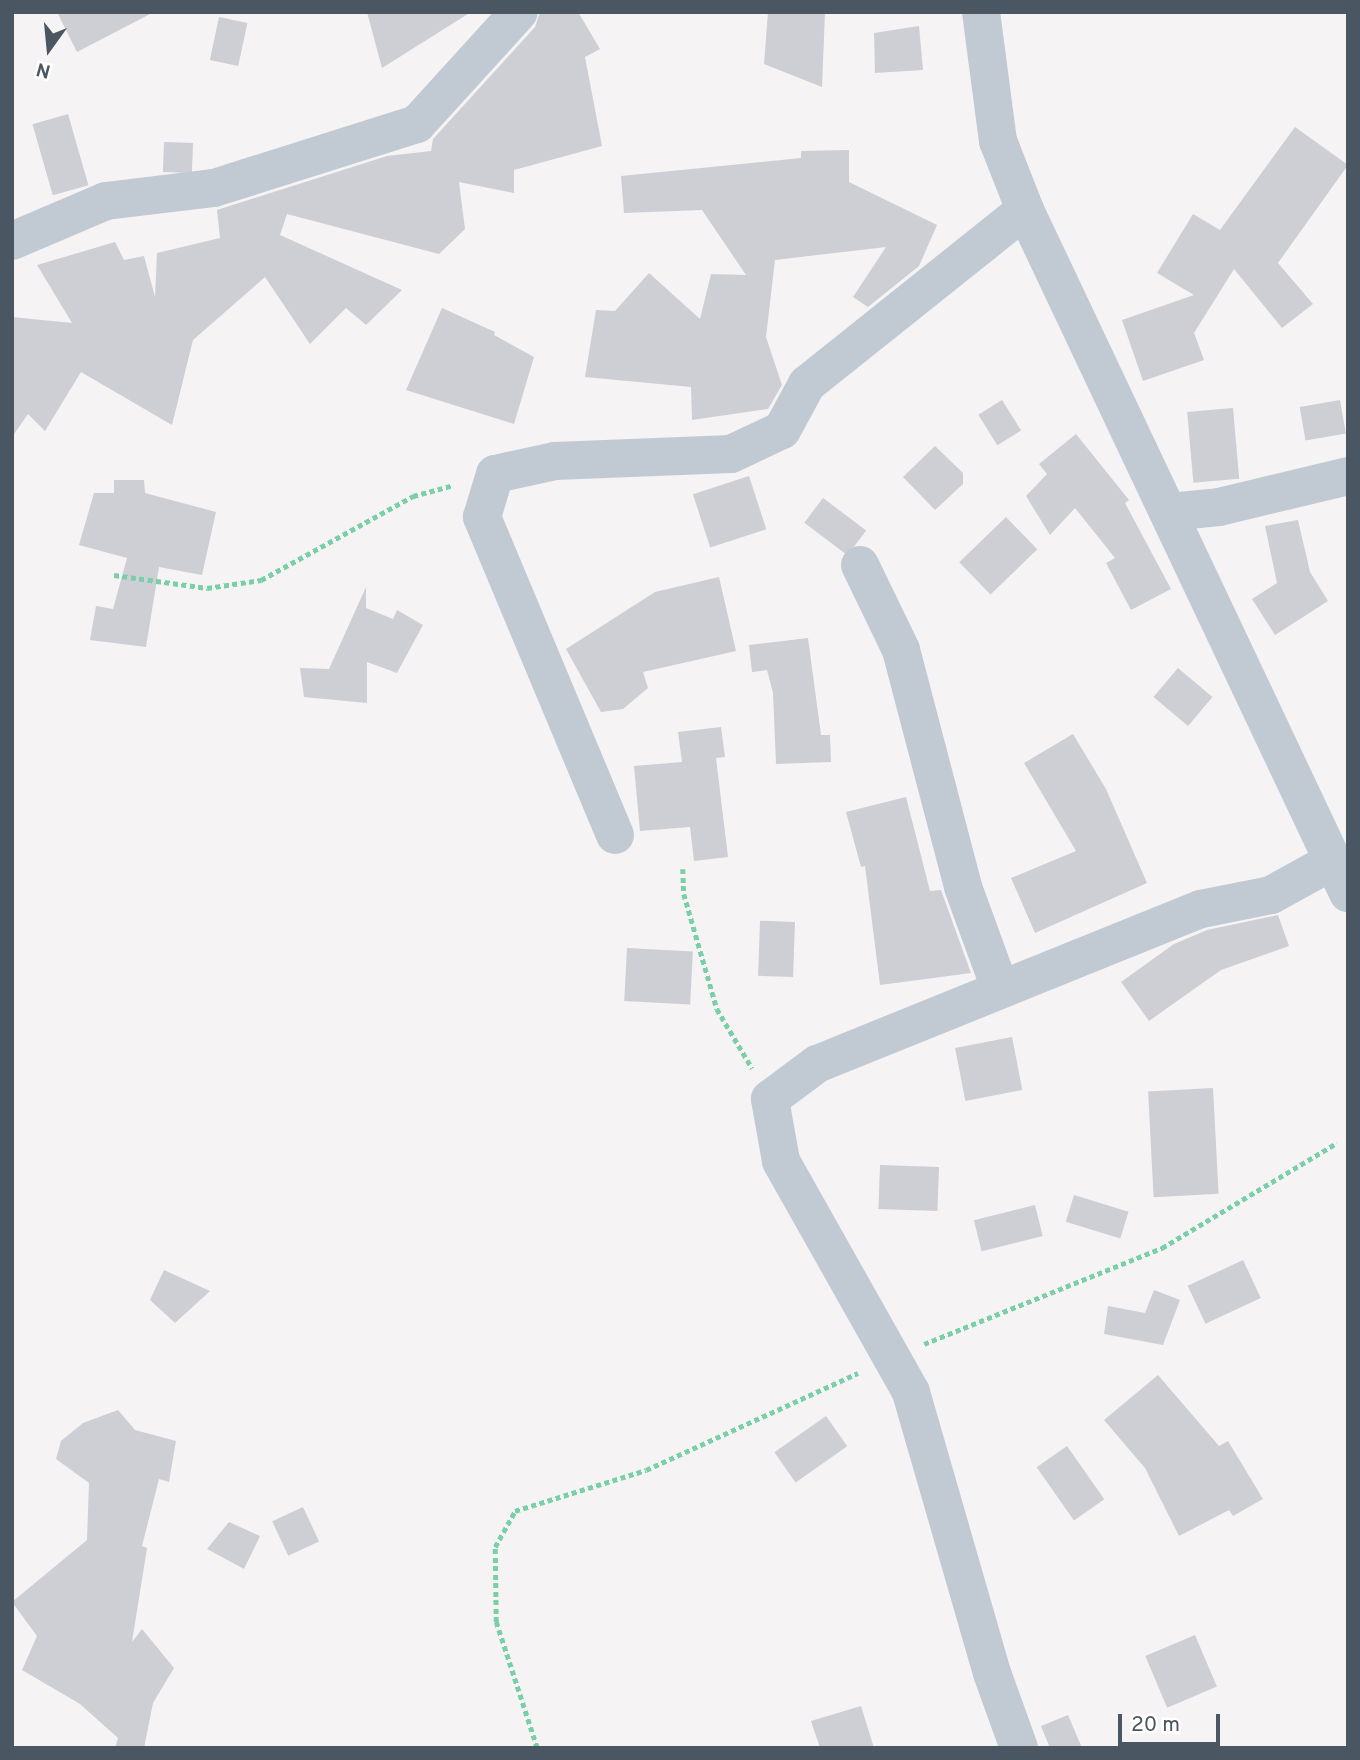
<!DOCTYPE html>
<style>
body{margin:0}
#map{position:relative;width:1360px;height:1760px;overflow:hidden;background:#f5f3f3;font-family:Overpass,sans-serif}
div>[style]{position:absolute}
.building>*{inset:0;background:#cdcfd5;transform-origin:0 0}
.path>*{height:4.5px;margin-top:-2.25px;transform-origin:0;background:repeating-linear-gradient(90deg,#7ad0a6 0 5px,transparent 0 8.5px)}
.minor>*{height:38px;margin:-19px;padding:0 19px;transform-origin:19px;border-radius:19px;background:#c1cad2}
span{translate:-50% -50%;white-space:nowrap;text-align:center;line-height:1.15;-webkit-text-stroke:7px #fff;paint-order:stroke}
.frame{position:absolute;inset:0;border:14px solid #4a5661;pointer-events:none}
.north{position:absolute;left:14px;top:14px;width:70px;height:70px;-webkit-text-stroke:5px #fff;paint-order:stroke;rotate:195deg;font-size:19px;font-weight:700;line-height:28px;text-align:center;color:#4a5661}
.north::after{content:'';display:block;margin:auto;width:24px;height:32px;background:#4a5661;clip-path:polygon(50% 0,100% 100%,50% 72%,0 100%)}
.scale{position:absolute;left:1118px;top:1714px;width:102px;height:32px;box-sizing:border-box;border:4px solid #4a5661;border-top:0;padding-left:9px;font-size:21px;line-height:24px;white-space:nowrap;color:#4a5661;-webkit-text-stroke:5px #fff;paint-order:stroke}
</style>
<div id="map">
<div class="building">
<div style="clip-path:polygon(57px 12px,154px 12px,77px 52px)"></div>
<div style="clip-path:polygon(367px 12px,471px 12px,382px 68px)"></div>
<div style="clip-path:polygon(540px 12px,578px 12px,600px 49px,585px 57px,602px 146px,514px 170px,514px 193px,459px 182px,465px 229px,439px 254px,287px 214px,280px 235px,402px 290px,366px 325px,346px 308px,310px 344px,265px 277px,193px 340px,172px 425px,81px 372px,45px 431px,28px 414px,12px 437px,12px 317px,72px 323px,37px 265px,115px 242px,124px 260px,144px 256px,155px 297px,157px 253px,220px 238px,217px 210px,387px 156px,431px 151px,433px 139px,535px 27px)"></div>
<div style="clip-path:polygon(768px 12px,825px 12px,822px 87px,764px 64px)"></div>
<div style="left:219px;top:17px;width:29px;height:44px;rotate:12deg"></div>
<div style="clip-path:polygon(919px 26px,923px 70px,875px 73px,874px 33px)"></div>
<div style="left:68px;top:114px;width:74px;height:37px;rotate:74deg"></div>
<div style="clip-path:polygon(1295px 127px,1348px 165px,1278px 263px,1313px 304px,1282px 328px,1234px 269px,1194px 333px,1204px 360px,1143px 381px,1122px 320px,1194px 295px,1157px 273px,1193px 214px,1220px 230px)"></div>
<div style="left:164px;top:142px;width:29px;height:30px;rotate:2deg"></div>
<div style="clip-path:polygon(849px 150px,849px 182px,937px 225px,919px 266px,868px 307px,853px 297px,886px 247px,775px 260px,766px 337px,782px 385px,768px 409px,692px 420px,691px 387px,585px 377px,596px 310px,615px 311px,649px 273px,700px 319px,711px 274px,746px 275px,702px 210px,624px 213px,621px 176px,801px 158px,801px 151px)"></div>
<div style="clip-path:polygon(442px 308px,495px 332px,494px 335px,534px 357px,514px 424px,406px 390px)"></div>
<div style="left:1002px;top:400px;width:36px;height:28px;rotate:58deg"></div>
<div style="left:1340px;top:400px;width:34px;height:41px;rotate:80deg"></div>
<div style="left:1233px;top:408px;width:71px;height:46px;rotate:85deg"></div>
<div style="clip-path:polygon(1076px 434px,1129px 500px,1125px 503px,1171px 589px,1131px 610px,1106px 563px,1115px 558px,1075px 508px,1050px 535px,1026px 496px,1047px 474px,1039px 464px)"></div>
<div style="clip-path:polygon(935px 446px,963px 473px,963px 484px,935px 510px,903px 477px)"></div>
<div style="left:749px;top:476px;width:56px;height:59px;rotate:72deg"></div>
<div style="clip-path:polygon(114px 480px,144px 480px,145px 493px,216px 512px,202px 575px,159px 567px,146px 647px,90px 640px,96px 606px,113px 609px,127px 558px,79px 545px,94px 493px,114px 493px)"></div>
<div style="left:823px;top:498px;width:54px;height:31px;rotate:37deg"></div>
<div style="left:1006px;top:517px;width:45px;height:65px;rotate:46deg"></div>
<div style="clip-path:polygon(1298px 520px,1310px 572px,1328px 601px,1275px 635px,1252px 599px,1277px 583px,1265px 526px)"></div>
<div style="clip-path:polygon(719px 577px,736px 651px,643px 672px,648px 688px,623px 709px,601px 712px,566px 649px,655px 592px)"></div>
<div style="clip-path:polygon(366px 587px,366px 608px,393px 619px,397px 610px,423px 625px,397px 673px,367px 662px,367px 703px,304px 697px,300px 668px,329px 669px)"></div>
<div style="clip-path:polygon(808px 638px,821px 735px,830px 735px,831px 762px,776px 764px,773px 693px,767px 670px,752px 672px,749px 645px)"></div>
<div style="left:1178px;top:668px;width:45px;height:38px;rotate:40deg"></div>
<div style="clip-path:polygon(721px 727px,725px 757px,716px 758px,728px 857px,694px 861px,690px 827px,640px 831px,634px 766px,682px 762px,678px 732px)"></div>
<div style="clip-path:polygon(1073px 734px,1106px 789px,1147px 883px,1035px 933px,1011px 878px,1076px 851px,1024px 763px)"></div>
<div style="clip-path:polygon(906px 797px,930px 891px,941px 890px,971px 973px,880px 985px,865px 866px,861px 867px,846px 812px)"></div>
<div style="clip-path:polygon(1278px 915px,1289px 946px,1221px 970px,1149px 1021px,1121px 982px,1174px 944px,1207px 930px)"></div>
<div style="left:795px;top:922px;width:55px;height:35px;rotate:92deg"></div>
<div style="left:627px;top:948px;width:66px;height:53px;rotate:3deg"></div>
<div style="left:1012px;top:1037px;width:54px;height:58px;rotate:79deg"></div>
<div style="left:1213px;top:1088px;width:106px;height:65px;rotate:87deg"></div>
<div style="left:880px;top:1165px;width:59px;height:44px;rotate:2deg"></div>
<div style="left:1074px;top:1195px;width:57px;height:28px;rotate:17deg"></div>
<div style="left:1035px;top:1205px;width:32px;height:63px;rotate:76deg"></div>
<div style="left:1243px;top:1260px;width:42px;height:61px;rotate:65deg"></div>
<div style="clip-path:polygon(164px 1270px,210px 1291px,175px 1323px,150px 1300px)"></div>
<div style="clip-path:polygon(1154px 1290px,1180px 1300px,1163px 1345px,1104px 1334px,1108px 1306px,1145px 1313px)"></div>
<div style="clip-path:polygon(1158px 1375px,1219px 1446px,1228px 1441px,1263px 1499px,1233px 1516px,1229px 1510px,1179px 1536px,1145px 1468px,1104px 1420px)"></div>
<div style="clip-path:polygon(118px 1410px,135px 1430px,176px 1441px,169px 1482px,159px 1479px,142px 1546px,147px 1548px,132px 1642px,142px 1629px,174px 1668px,153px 1703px,144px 1748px,115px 1748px,118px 1738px,80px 1704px,22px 1670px,37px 1636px,12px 1602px,87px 1540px,89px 1483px,56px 1459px,61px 1441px,83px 1423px)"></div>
<div style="left:826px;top:1416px;width:37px;height:63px;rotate:55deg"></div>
<div style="left:1067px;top:1446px;width:65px;height:37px;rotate:55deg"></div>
<div style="left:303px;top:1507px;width:38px;height:34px;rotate:65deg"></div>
<div style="clip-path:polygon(229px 1522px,260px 1536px,244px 1569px,207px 1549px)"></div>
<div style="left:1195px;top:1635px;width:56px;height:54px;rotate:67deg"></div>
<div style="clip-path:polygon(861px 1706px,874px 1748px,820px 1748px,811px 1721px)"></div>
<div style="clip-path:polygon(1068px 1715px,1082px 1748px,1050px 1748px,1041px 1726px)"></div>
</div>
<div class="path">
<div style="left:114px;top:575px;width:94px;rotate:8deg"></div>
<div style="left:207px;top:588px;width:55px;rotate:-8.4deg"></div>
<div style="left:261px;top:580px;width:174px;rotate:-28.9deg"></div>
<div style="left:413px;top:496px;width:42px;rotate:-15deg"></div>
<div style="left:683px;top:869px;width:25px;rotate:88deg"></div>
<div style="left:684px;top:894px;width:120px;rotate:74deg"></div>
<div style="left:717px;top:1009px;width:69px;rotate:59.3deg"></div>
<div style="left:924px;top:1344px;width:257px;rotate:-22deg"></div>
<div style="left:1162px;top:1248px;width:204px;rotate:-31deg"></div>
<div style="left:537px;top:1748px;width:133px;rotate:-108deg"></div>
<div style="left:496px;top:1622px;width:75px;rotate:-90.8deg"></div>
<div style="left:495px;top:1547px;width:41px;rotate:-60.9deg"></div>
<div style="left:515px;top:1511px;width:137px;rotate:-17.4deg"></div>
<div style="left:646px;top:1470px;width:233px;rotate:-24.6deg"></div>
</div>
<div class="minor">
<div style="left:981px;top:12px;width:130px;rotate:82.5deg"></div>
<div style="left:998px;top:141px;width:74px;rotate:68.6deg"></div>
<div style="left:1025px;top:210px;width:756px;rotate:64.69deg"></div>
<div style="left:12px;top:241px;width:102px;rotate:-23.1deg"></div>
<div style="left:106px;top:201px;width:109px;rotate:-6.9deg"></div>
<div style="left:214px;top:188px;width:213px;rotate:-17.5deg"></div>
<div style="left:417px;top:124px;width:151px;rotate:-47.7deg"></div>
<div style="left:1169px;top:512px;width:50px;rotate:-5.7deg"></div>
<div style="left:1219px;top:507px;width:133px;rotate:-13.5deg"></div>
<div style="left:860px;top:565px;width:94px;rotate:64.2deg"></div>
<div style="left:901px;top:650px;width:245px;rotate:75.3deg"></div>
<div style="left:963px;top:887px;width:108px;rotate:69.9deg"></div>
<div style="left:615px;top:835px;width:345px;rotate:-112.7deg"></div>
<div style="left:482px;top:517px;width:45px;rotate:-73.2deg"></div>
<div style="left:495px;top:474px;width:61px;rotate:-12.2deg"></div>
<div style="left:555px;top:461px;width:176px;rotate:-2.3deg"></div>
<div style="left:731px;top:454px;width:56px;rotate:-25.2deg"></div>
<div style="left:782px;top:430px;width:52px;rotate:-61.5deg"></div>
<div style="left:807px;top:384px;width:279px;rotate:-38.6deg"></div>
<div style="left:1019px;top:1748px;width:80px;rotate:-109.8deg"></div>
<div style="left:992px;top:1673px;width:292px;rotate:-106.1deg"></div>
<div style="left:911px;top:1392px;width:265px;rotate:-119.4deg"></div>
<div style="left:781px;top:1161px;width:63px;rotate:-100.1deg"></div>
<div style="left:770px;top:1099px;width:59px;rotate:-36.7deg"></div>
<div style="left:817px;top:1064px;width:414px;rotate:-22deg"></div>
<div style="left:1201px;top:909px;width:71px;rotate:-11.3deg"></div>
<div style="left:1271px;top:895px;width:68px;rotate:-28.8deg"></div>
</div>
<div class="frame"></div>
<div class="north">N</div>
<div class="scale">20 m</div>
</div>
